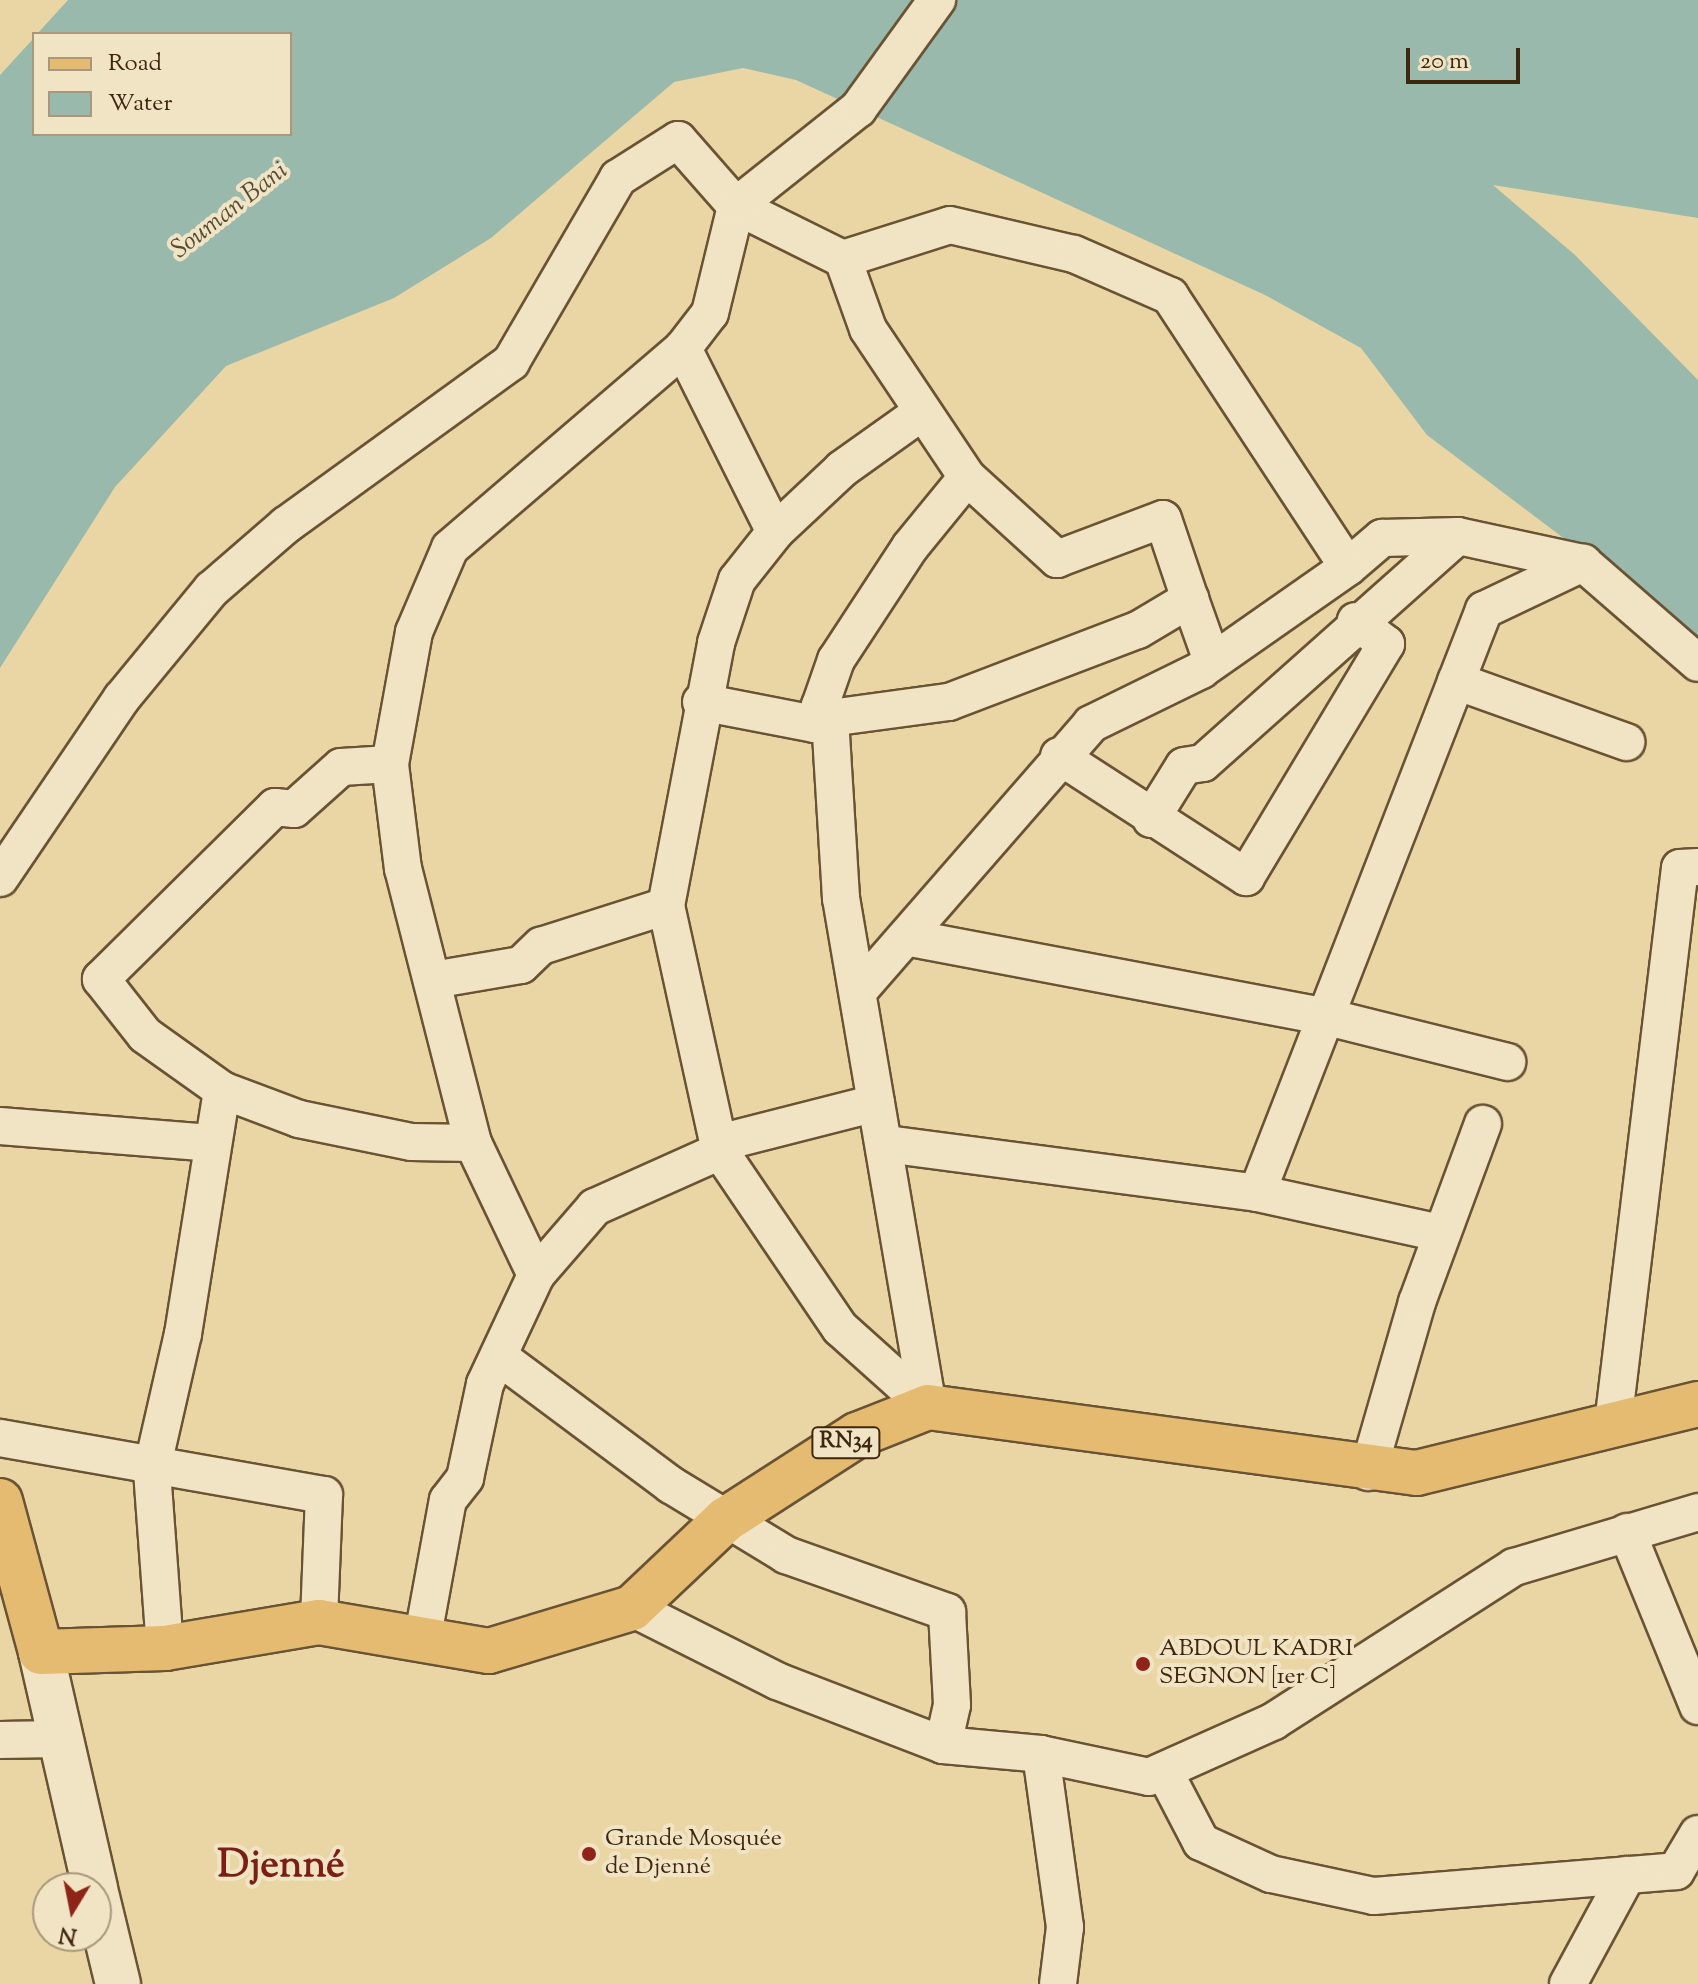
<!DOCTYPE html>
<meta charset="utf-8">
<style>
body{margin:0}
#map{position:relative;width:1698px;height:1984px;overflow:hidden;background:#ead6a4;font-family:"Sorts Mill Goudy",serif}
div>[style]{position:absolute}
.water>*{inset:0;background:#98b9ab}
.roads{filter:drop-shadow(2px 0 #695334) drop-shadow(-2px 0 #695334) drop-shadow(0 2px #695334) drop-shadow(0 -2px #695334)}
.minor>*{height:36px;margin:-18px;padding:0 18px;transform-origin:18px;border-radius:18px;background:#f1e4c4}
.tertiary>*{height:44px;margin:-22px;padding:0 22px;transform-origin:22px;border-radius:22px;background:#f1e4c4}
.primary>*{height:44px;margin:-22px;padding:0 22px;transform-origin:22px;border-radius:22px;background:#e5bb72}
.dots>*{width:22px;height:22px;translate:-50% -50%;box-sizing:border-box;border:4px solid #f1e4c4;border-radius:50%}
span{translate:-50% -50%;white-space:nowrap;text-align:center;line-height:1.15;-webkit-text-stroke:8px #f1e4c4;paint-order:stroke}
.shield-label span{padding:2px 6px;background:#f1e4c4;border:2px solid;border-radius:6px;-webkit-text-stroke-width:0}
.shield-label{font-size:22px;color:#3e270e;font-weight:700}
.poi-label{font-size:24px;color:#3e270e}
.left{translate:0 -50%;text-align:left}
.water-label{font-size:26px;color:#544c35;font-style:italic}
.town-label{font-size:40px;color:#7a1f14;font-weight:700}
.legend{position:absolute;left:32px;top:32px;width:260px;height:104px;box-sizing:border-box;background:#f1e4c4;border:2px solid #a9987b;margin:0;padding:10px 14px;list-style:none;font-size:24px;color:#3e270e}
.legend li{display:flex;align-items:center;gap:16px;height:40px}
.legend b{width:40px;border:2px solid #a9987b}
.north{position:absolute;left:32px;top:1872px;width:80px;height:80px;box-sizing:border-box;background:#f1e4c4;border:2px solid #a9987b;border-radius:50%;rotate:190deg;font-size:22px;font-weight:700;line-height:32px;text-align:center;color:#3e270e}
.north::after{content:'';display:block;margin:auto;width:28px;height:36px;background:#8f2418;clip-path:polygon(50% 0,100% 100%,50% 72%,0 100%)}
.scale{position:absolute;left:1406px;top:48px;width:114px;height:36px;box-sizing:border-box;border:4px solid #3e270e;border-top:0;padding-left:10px;font-size:24px;line-height:28px;white-space:nowrap;color:#3e270e;-webkit-text-stroke:6px #f1e4c4;paint-order:stroke}
</style>
<div id="map">
<div class="water">
<div style="clip-path:polygon(68px 0,1698px 0,1698px 218px,1493px 185px,1575px 255px,1698px 380px,1698px 655px,1586px 555px,1427px 435px,1361px 348px,1265px 295px,796px 80px,743px 68px,674px 82px,491px 238px,394px 298px,226px 366px,115px 487px,0 668px,0 75px,34px 38px,34px 134px,290px 134px,290px 34px,37px 34px)"></div>
</div>
<div class="roads">
<div class="minor">
<div style="left:843px;top:259px;width:74px;rotate:70.3deg"></div>
<div style="left:868px;top:329px;width:178px;rotate:56.2deg"></div>
<div style="left:967px;top:477px;width:122px;rotate:42.3deg"></div>
<div style="left:1057px;top:559px;width:113px;rotate:-20.7deg"></div>
<div style="left:1163px;top:519px;width:84px;rotate:71.4deg"></div>
<div style="left:775px;top:532px;width:92px;rotate:-43.2deg"></div>
<div style="left:842px;top:469px;width:98px;rotate:-35.5deg"></div>
<div style="left:1456px;top:681px;width:181px;rotate:19.7deg"></div>
<div style="left:701px;top:702px;width:115px;rotate:11deg"></div>
<div style="left:814px;top:724px;width:17px;rotate:-21deg"></div>
<div style="left:830px;top:718px;width:16px;rotate:-130deg"></div>
<div style="left:820px;top:706px;width:49px;rotate:-70.8deg"></div>
<div style="left:836px;top:660px;width:135px;rotate:-56.8deg"></div>
<div style="left:910px;top:547px;width:90px;rotate:-50.8deg"></div>
<div style="left:1059px;top:756px;width:223px;rotate:32.9deg"></div>
<div style="left:1246px;top:877px;width:272px;rotate:-59deg"></div>
<div style="left:1386px;top:644px;width:38px;rotate:-143deg"></div>
<div style="left:390px;top:764px;width:49px;rotate:176.5deg"></div>
<div style="left:341px;top:767px;width:63px;rotate:138.2deg"></div>
<div style="left:294px;top:809px;width:19px;rotate:-174deg"></div>
<div style="left:275px;top:807px;width:245px;rotate:135.3deg"></div>
<div style="left:101px;top:979px;width:71px;rotate:51.8deg"></div>
<div style="left:145px;top:1035px;width:95px;rotate:35.5deg"></div>
<div style="left:222px;top:1090px;width:82px;rotate:20.6deg"></div>
<div style="left:299px;top:1119px;width:114px;rotate:11.6deg"></div>
<div style="left:411px;top:1142px;width:62px;rotate:0.9deg"></div>
<div style="left:1151px;top:819px;width:62px;rotate:-58.1deg"></div>
<div style="left:1184px;top:766px;width:19px;rotate:-9deg"></div>
<div style="left:1203px;top:763px;width:341px;rotate:-41.7deg"></div>
<div style="left:0;top:878px;width:217px;rotate:-55.9deg"></div>
<div style="left:122px;top:698px;width:141px;rotate:-50.5deg"></div>
<div style="left:212px;top:589px;width:98px;rotate:-40.9deg"></div>
<div style="left:286px;top:525px;width:278px;rotate:-35.9deg"></div>
<div style="left:511px;top:362px;width:213px;rotate:-59.8deg"></div>
<div style="left:618px;top:178px;width:71px;rotate:-32.3deg"></div>
<div style="left:678px;top:140px;width:88px;rotate:48.7deg"></div>
<div style="left:736px;top:206px;width:119px;rotate:26.4deg"></div>
<div style="left:843px;top:259px;width:112px;rotate:-17.6deg"></div>
<div style="left:950px;top:225px;width:127px;rotate:13.2deg"></div>
<div style="left:1074px;top:254px;width:105px;rotate:23.6deg"></div>
<div style="left:1170px;top:296px;width:324px;rotate:56.7deg"></div>
<div style="left:1348px;top:567px;width:45px;rotate:-40.5deg"></div>
<div style="left:1382px;top:538px;width:76px;rotate:-1.5deg"></div>
<div style="left:1458px;top:536px;width:128px;rotate:12.2deg"></div>
<div style="left:1583px;top:563px;width:152px;rotate:41deg"></div>
<div style="left:910px;top:938px;width:420px;rotate:10.7deg"></div>
<div style="left:1323px;top:1016px;width:190px;rotate:14deg"></div>
<div style="left:433px;top:980px;width:89px;rotate:-9.7deg"></div>
<div style="left:521px;top:965px;width:28px;rotate:-44deg"></div>
<div style="left:541px;top:946px;width:131px;rotate:-17.7deg"></div>
<div style="left:861px;top:988px;width:350px;rotate:-48.9deg"></div>
<div style="left:1091px;top:724px;width:123px;rotate:-26.1deg"></div>
<div style="left:1201px;top:670px;width:179px;rotate:-35deg"></div>
<div style="left:0;top:1126px;width:211px;rotate:4.6deg"></div>
<div style="left:719px;top:1143px;width:162px;rotate:-14.3deg"></div>
<div style="left:886px;top:1144px;width:374px;rotate:7.5deg"></div>
<div style="left:1257px;top:1193px;width:188px;rotate:12.3deg"></div>
<div style="left:720px;top:1151px;width:214px;rotate:55.9deg"></div>
<div style="left:840px;top:1328px;width:118px;rotate:41.9deg"></div>
<div style="left:1257px;top:1193px;width:626px;rotate:-68.73deg"></div>
<div style="left:1484px;top:610px;width:110px;rotate:-25.4deg"></div>
<div style="left:536px;top:1275px;width:146px;rotate:-115.5deg"></div>
<div style="left:473px;top:1143px;width:283px;rotate:-104.3deg"></div>
<div style="left:403px;top:869px;width:106px;rotate:-97.1deg"></div>
<div style="left:390px;top:764px;width:134px;rotate:-79.7deg"></div>
<div style="left:414px;top:632px;width:91px;rotate:-66.8deg"></div>
<div style="left:450px;top:548px;width:307px;rotate:-40.6deg"></div>
<div style="left:502px;top:1359px;width:211px;rotate:36.7deg"></div>
<div style="left:671px;top:1485px;width:135px;rotate:31.3deg"></div>
<div style="left:786px;top:1555px;width:171px;rotate:19.5deg"></div>
<div style="left:947px;top:1612px;width:93px;rotate:86.9deg"></div>
<div style="left:952px;top:1705px;width:41px;rotate:102.7deg"></div>
<div style="left:928px;top:1407px;width:516px;rotate:-99.7deg"></div>
<div style="left:841px;top:898px;width:180px;rotate:-93.5deg"></div>
<div style="left:830px;top:718px;width:120px;rotate:-7.7deg"></div>
<div style="left:949px;top:702px;width:202px;rotate:-20.9deg"></div>
<div style="left:1138px;top:630px;width:61px;rotate:-30.8deg"></div>
<div style="left:1190px;top:599px;width:63px;rotate:70.4deg"></div>
<div style="left:1613px;top:1424px;width:560px;rotate:-83.13deg"></div>
<div style="left:1680px;top:868px;width:18px;rotate:-3deg"></div>
<div style="left:0;top:1438px;width:329px;rotate:10deg"></div>
<div style="left:324px;top:1495px;width:127px;rotate:92.3deg"></div>
<div style="left:1368px;top:1472px;width:177px;rotate:-73.9deg"></div>
<div style="left:1417px;top:1302px;width:190px;rotate:-69.7deg"></div>
<div style="left:1627px;top:1532px;width:188px;rotate:67.8deg"></div>
<div style="left:632px;top:1608px;width:162px;rotate:26.7deg"></div>
<div style="left:777px;top:1681px;width:178px;rotate:21.1deg"></div>
<div style="left:943px;top:1745px;width:98px;rotate:5.2deg"></div>
<div style="left:1041px;top:1754px;width:110px;rotate:12deg"></div>
<div style="left:1149px;top:1777px;width:137px;rotate:-24.1deg"></div>
<div style="left:1274px;top:1721px;width:285px;rotate:-32.7deg"></div>
<div style="left:1514px;top:1567px;width:192px;rotate:-16.6deg"></div>
<div style="left:422px;top:1641px;width:143px;rotate:-79.6deg"></div>
<div style="left:448px;top:1500px;width:28px;rotate:-52deg"></div>
<div style="left:465px;top:1478px;width:96px;rotate:-78deg"></div>
<div style="left:485px;top:1384px;width:120px;rotate:-64.9deg"></div>
<div style="left:536px;top:1275px;width:90px;rotate:-49.1deg"></div>
<div style="left:595px;top:1207px;width:137px;rotate:-24.1deg"></div>
<div style="left:720px;top:1151px;width:251px;rotate:-102.4deg"></div>
<div style="left:666px;top:906px;width:268px;rotate:-79.2deg"></div>
<div style="left:716px;top:643px;width:66px;rotate:-71.6deg"></div>
<div style="left:737px;top:580px;width:61px;rotate:-51.6deg"></div>
<div style="left:775px;top:532px;width:206px;rotate:-116.6deg"></div>
<div style="left:683px;top:348px;width:44px;rotate:-52.4deg"></div>
<div style="left:710px;top:313px;width:110px;rotate:-76.3deg"></div>
<div style="left:736px;top:206px;width:156px;rotate:-38.5deg"></div>
<div style="left:858px;top:109px;width:135px;rotate:-54.1deg"></div>
<div style="left:165px;top:1648px;width:179px;rotate:-94.2deg"></div>
<div style="left:152px;top:1469px;width:139px;rotate:-77.1deg"></div>
<div style="left:183px;top:1334px;width:247px;rotate:-80.9deg"></div>
<div style="left:0;top:1740px;width:59px;rotate:-1deg"></div>
<div style="left:1041px;top:1754px;width:175px;rotate:82.1deg"></div>
<div style="left:1065px;top:1927px;width:57px;rotate:97deg"></div>
<div style="left:1165px;top:1773px;width:78px;rotate:62.4deg"></div>
<div style="left:1201px;top:1842px;width:77px;rotate:24.6deg"></div>
<div style="left:1271px;top:1874px;width:105px;rotate:12.1deg"></div>
<div style="left:1374px;top:1896px;width:303px;rotate:-4.7deg"></div>
<div style="left:1676px;top:1871px;width:43px;rotate:-59.3deg"></div>
<div style="left:1568px;top:1984px;width:124px;rotate:-61.6deg"></div>
</div>
<div class="tertiary">
<div style="left:41px;top:1652px;width:242px;rotate:77.1deg"></div>
<div style="left:96px;top:1893px;width:94px;rotate:76.4deg"></div>
</div>
<div class="primary">
<div style="left:0;top:1501px;width:156px;rotate:74.8deg"></div>
<div style="left:41px;top:1652px;width:124px;rotate:-1.8deg"></div>
<div style="left:165px;top:1648px;width:156px;rotate:-9.6deg"></div>
<div style="left:319px;top:1622px;width:172px;rotate:9.7deg"></div>
<div style="left:489px;top:1651px;width:149px;rotate:-16.7deg"></div>
<div style="left:632px;top:1608px;width:128px;rotate:-43.4deg"></div>
<div style="left:725px;top:1520px;width:157px;rotate:-32.8deg"></div>
<div style="left:857px;top:1435px;width:76px;rotate:-21.5deg"></div>
<div style="left:928px;top:1407px;width:493px;rotate:7.7deg"></div>
<div style="left:1417px;top:1473px;width:289px;rotate:-13.8deg"></div>
</div>
</div>
<div class="dots">
<div style="left:1143px;top:1664px;background:#8f2418"></div>
<div style="left:589px;top:1854px;background:#8f2418"></div>
</div>
<div class="shield-label">
<span style="left:846px;top:1443px">RN34</span>
</div>
<div class="poi-label">
<span class="left" style="left:1159px;top:1664px">ABDOUL KADRI<br>SEGNON [1er C]</span>
<span class="left" style="left:605px;top:1854px">Grande Mosquée<br>de Djenné</span>
</div>
<div class="water-label">
<span style="left:230px;top:211px;rotate:-38deg">Souman Bani</span>
</div>
<div class="town-label">
<span style="left:281px;top:1867px">Djenné</span>
</div>
<ul class="legend">
<li><b style="height:10px;background:#e5bb72"></b>Road</li>
<li><b style="height:22px;background:#98b9ab"></b>Water</li>
</ul>
<div class="north">N</div>
<div class="scale">20 m</div>
</div>
